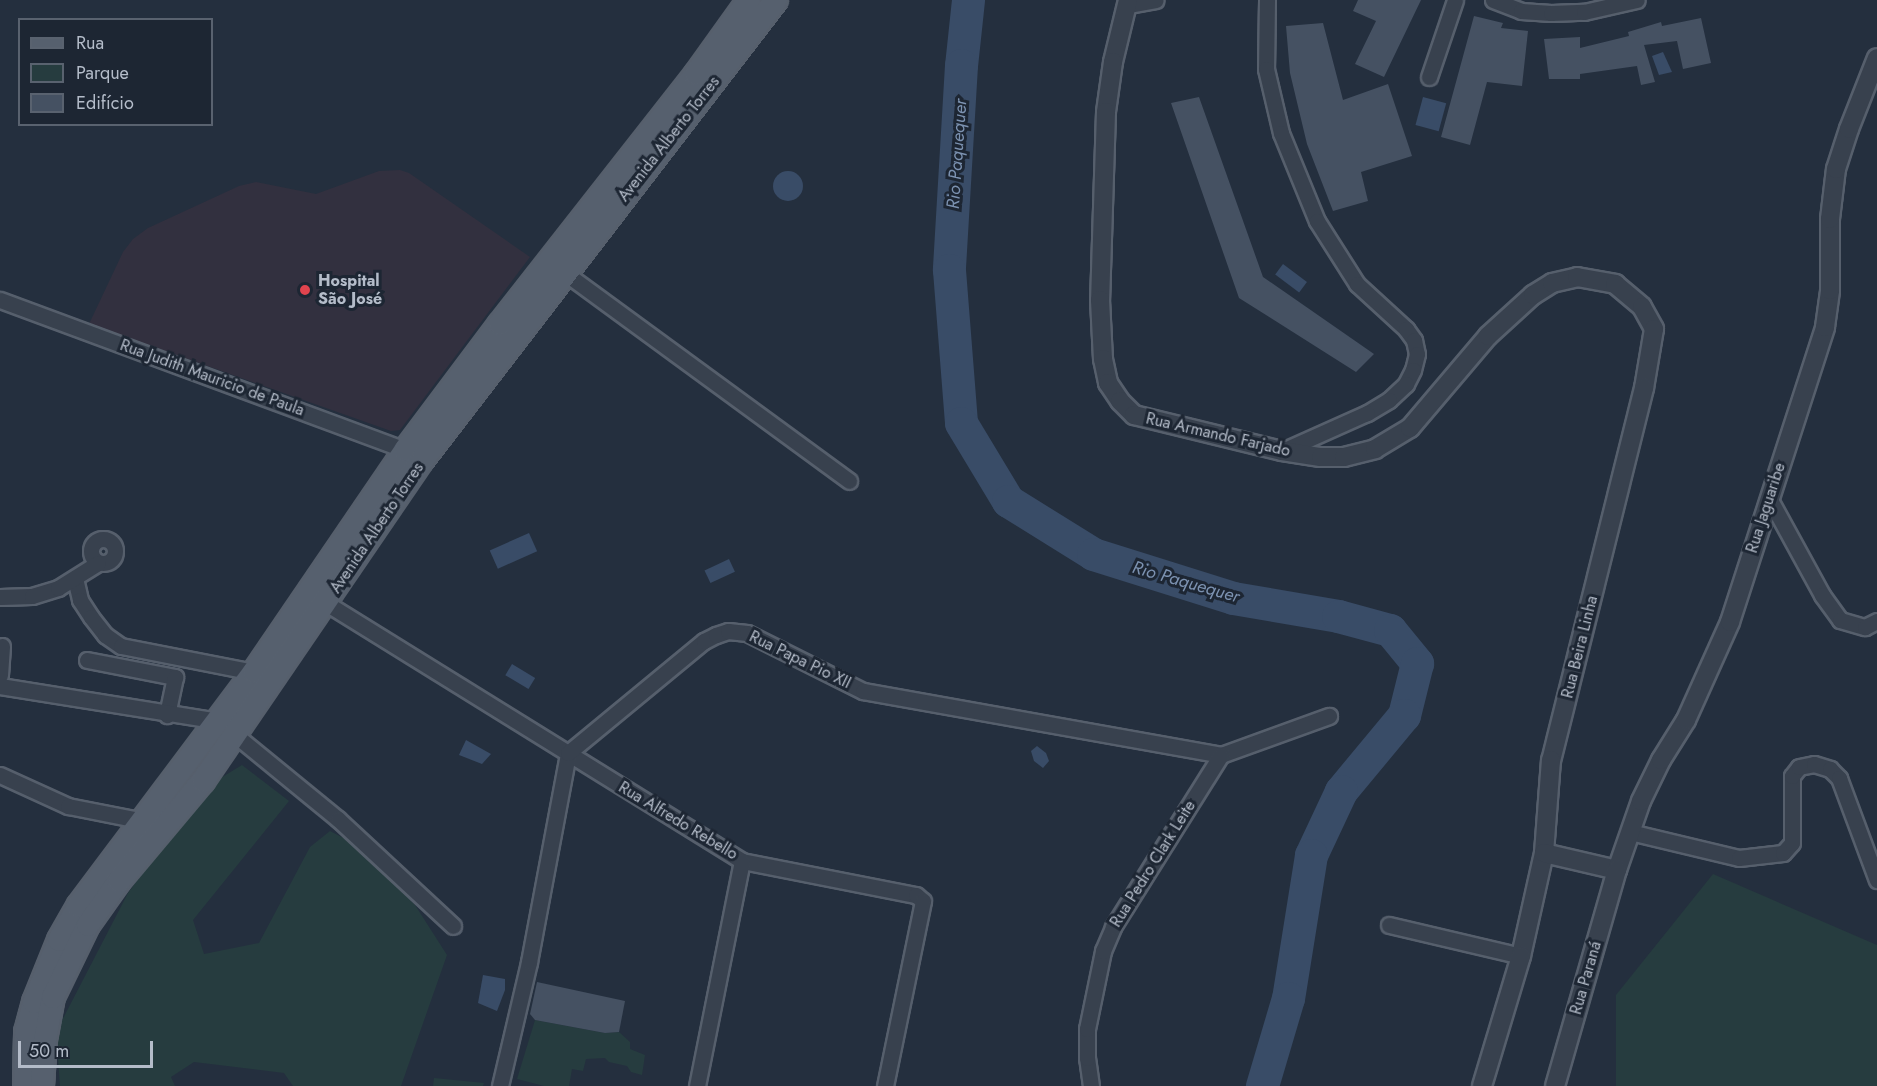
<!DOCTYPE html>
<meta charset="utf-8">
<style>
body{margin:0}
#map{position:relative;width:1877px;height:1086px;overflow:hidden;background:#242f3e;font-family:Jost,sans-serif}
div>[style]{position:absolute}
.medical>*{inset:0;background:#32303f}
.green>*{inset:0;background:#263c3f}
.water>*{inset:0;background:#394c67;transform-origin:0 0}
.round{border-radius:50%}
.river>*{height:33px;margin:-16.5px;padding:0 16.5px;transform-origin:16.5px;border-radius:16.5px;background:#394c67}
.building>*{inset:0;background:#455162}
.roads{filter:drop-shadow(2px 0 #565f6c) drop-shadow(-2px 0 #565f6c) drop-shadow(0 2px #565f6c) drop-shadow(0 -2px #565f6c)}
.minor>*{height:15px;margin:-7.5px;padding:0 7.5px;transform-origin:7.5px;border-radius:7.5px;background:#38414e}
.minor>.ring{margin:-7.5px;padding:0;box-sizing:content-box;background:none;border:15px solid #38414e;border-radius:50%}
.tertiary>*{height:18px;margin:-9px;padding:0 9px;transform-origin:9px;border-radius:9px;background:#38414e}
.primary>*{height:22px;margin:-11px;padding:0 11px;transform-origin:11px;border-radius:11px;background:#56606e}
.dots>*{width:16px;height:16px;translate:-50% -50%;box-sizing:border-box;border:3px solid #1d2633;border-radius:50%}
span{translate:-50% -50%;white-space:nowrap;text-align:center;line-height:1.15;-webkit-text-stroke:6px #1d2633;paint-order:stroke}
.street-label{font-size:16px;color:#b4bcc9}
.poi-label{font-size:16px;color:#b4bcc9;font-weight:700}
.left{translate:0 -50%;text-align:left}
.water-label{font-size:18px;color:#7c92b1;font-style:italic}
.legend{position:absolute;left:18px;top:18px;width:195px;height:108px;box-sizing:border-box;background:#1d2633;border:2px solid #59626f;margin:0;padding:8px 10px;list-style:none;font-size:18px;color:#b4bcc9}
.legend li{display:flex;align-items:center;gap:12px;height:30px}
.legend b{width:30px;border:2px solid #59626f}
.scale{position:absolute;left:18px;top:1041px;width:135px;height:27px;box-sizing:border-box;border:3px solid #b4bcc9;border-top:0;padding-left:8px;font-size:18px;line-height:21px;white-space:nowrap;color:#b4bcc9;-webkit-text-stroke:4px #1d2633;paint-order:stroke}
</style>
<div id="map">
<div class="medical">
<div style="clip-path:polygon(400px 170px,409px 173px,530px 257px,400px 430px,391px 431px,89px 324px,123px 252px,133px 239px,148px 228px,239px 186px,256px 182px,316px 194px,379px 171px)"></div>
</div>
<div class="green">
<div style="clip-path:polygon(242px 765px,289px 801px,193px 920px,204px 954px,259px 943px,310px 847px,330px 831px,359px 846px,415px 905px,447px 955px,401px 1086px,293px 1086px,284px 1073px,194px 1062px,171px 1077px,175px 1086px,60px 1086px,56px 1032px,128px 893px,206px 787px)"></div>
<div style="clip-path:polygon(1713px 874px,1877px 945px,1877px 1086px,1616px 1086px,1616px 995px)"></div>
<div style="clip-path:polygon(535px 1020px,605px 1033px,619px 1032px,630px 1042px,630px 1049px,645px 1055px,642px 1075px,631px 1072px,627px 1066px,609px 1062px,605px 1058px,586px 1059px,583px 1071px,572px 1069px,569px 1086px,544px 1086px,517px 1079px)"></div>
<div style="clip-path:polygon(434px 1078px,484px 1083px,483px 1086px,433px 1086px)"></div>
</div>
<div class="water">
<div style="clip-path:polygon(1663px 52px,1672px 72px,1659px 75px,1652px 56px)"></div>
<div style="left:1423px;top:97px;width:24px;height:29px;rotate:15deg"></div>
<div class="round" style="left:773px;top:171px;width:30px;height:30px"></div>
<div style="left:1283px;top:264px;width:30px;height:13px;rotate:37deg"></div>
<div style="left:529px;top:533px;width:20px;height:43px;rotate:66deg"></div>
<div style="left:729px;top:559px;width:14px;height:27px;rotate:65deg"></div>
<div style="left:512px;top:664px;width:27px;height:13px;rotate:31deg"></div>
<div style="clip-path:polygon(466px 740px,491px 754px,482px 764px,459px 755px)"></div>
<div style="clip-path:polygon(1037px 746px,1046px 753px,1049px 761px,1043px 768px,1034px 761px,1031px 751px)"></div>
<div style="clip-path:polygon(483px 975px,505px 979px,505px 990px,497px 1011px,478px 1003px)"></div>
</div>
<div class="river">
<div style="left:968px;top:0;width:65px;rotate:96.1deg"></div>
<div style="left:961px;top:65px;width:205px;rotate:93.4deg"></div>
<div style="left:949px;top:270px;width:153px;rotate:85.5deg"></div>
<div style="left:961px;top:423px;width:91px;rotate:58.9deg"></div>
<div style="left:1008px;top:501px;width:100px;rotate:31.9deg"></div>
<div style="left:1093px;top:554px;width:147px;rotate:17.4deg"></div>
<div style="left:1233px;top:598px;width:107px;rotate:9.7deg"></div>
<div style="left:1338px;top:616px;width:54px;rotate:15.1deg"></div>
<div style="left:1390px;top:630px;width:43px;rotate:50.7deg"></div>
<div style="left:1417px;top:663px;width:54px;rotate:104deg"></div>
<div style="left:1404px;top:715px;width:99px;rotate:129.7deg"></div>
<div style="left:1341px;top:791px;width:71px;rotate:115.1deg"></div>
<div style="left:1311px;top:855px;width:145px;rotate:99.1deg"></div>
<div style="left:1288px;top:998px;width:92px;rotate:106.5deg"></div>
</div>
<div class="building">
<div style="clip-path:polygon(1358px 0,1421px 0,1384px 77px,1355px 64px,1376px 21px,1353px 11px)"></div>
<div style="clip-path:polygon(1474px 16px,1503px 23px,1501px 28px,1528px 31px,1522px 86px,1487px 82px,1470px 145px,1441px 137px)"></div>
<div style="clip-path:polygon(1701px 18px,1711px 63px,1683px 69px,1677px 41px,1644px 45px,1655px 82px,1641px 85px,1637px 66px,1580px 74px,1580px 79px,1549px 79px,1544px 39px,1580px 37px,1580px 48px,1629px 36px,1628px 32px,1661px 22px,1662px 26px)"></div>
<div style="clip-path:polygon(1323px 23px,1343px 100px,1388px 84px,1412px 156px,1361px 172px,1368px 201px,1333px 211px,1307px 144px,1290px 73px,1286px 26px)"></div>
<div style="clip-path:polygon(1199px 97px,1263px 277px,1374px 354px,1356px 372px,1239px 298px,1171px 103px)"></div>
<div style="clip-path:polygon(537px 982px,625px 1001px,619px 1032px,605px 1033px,535px 1020px,530px 1014px)"></div>
</div>
<div class="roads">
<div class="minor">
<div style="left:1267px;top:0;width:69px;rotate:90.8deg"></div>
<div style="left:1266px;top:69px;width:66px;rotate:76.8deg"></div>
<div style="left:1281px;top:133px;width:95px;rotate:67.8deg"></div>
<div style="left:1317px;top:221px;width:75px;rotate:57.6deg"></div>
<div style="left:1357px;top:284px;width:67px;rotate:42.6deg"></div>
<div style="left:1406px;top:329px;width:14px;rotate:54deg"></div>
<div style="left:1414px;top:340px;width:14px;rotate:78deg"></div>
<div style="left:1417px;top:354px;width:16px;rotate:104deg"></div>
<div style="left:1413px;top:370px;width:16px;rotate:117deg"></div>
<div style="left:1406px;top:384px;width:23px;rotate:137deg"></div>
<div style="left:1389px;top:400px;width:26px;rotate:149deg"></div>
<div style="left:1367px;top:413px;width:93px;rotate:155.9deg"></div>
<div style="left:1493px;top:0;width:30px;rotate:21deg"></div>
<div style="left:1521px;top:11px;width:30px;rotate:4deg"></div>
<div style="left:1551px;top:13px;width:33px;rotate:-2deg"></div>
<div style="left:1584px;top:12px;width:54px;rotate:-12.8deg"></div>
<div style="left:1128px;top:5px;width:28px;rotate:-10deg"></div>
<div style="left:1429px;top:77px;width:81px;rotate:-71.3deg"></div>
<div style="left:565px;top:273px;width:352px;rotate:36.2deg"></div>
<div style="left:0;top:300px;width:440px;rotate:20.3deg"></div>
<div style="left:1769px;top:498px;width:111px;rotate:61.3deg"></div>
<div style="left:1822px;top:595px;width:31px;rotate:54deg"></div>
<div style="left:1840px;top:620px;width:26px;rotate:16deg"></div>
<div style="left:1865px;top:627px;width:13px;rotate:-27deg"></div>
<div class="ring" style="left:91px;top:539px;width:9px;height:9px"></div>
<div style="left:75px;top:578px;width:23px;rotate:77deg"></div>
<div style="left:80px;top:600px;width:20px;rotate:57deg"></div>
<div style="left:91px;top:617px;width:23px;rotate:52deg"></div>
<div style="left:105px;top:635px;width:19px;rotate:35deg"></div>
<div style="left:121px;top:646px;width:136px;rotate:11.1deg"></div>
<div style="left:0;top:597px;width:32px;rotate:-2deg"></div>
<div style="left:32px;top:596px;width:27px;rotate:-17deg"></div>
<div style="left:58px;top:588px;width:47px;rotate:-32deg"></div>
<div style="left:326px;top:603px;width:490px;rotate:31.8deg"></div>
<div style="left:742px;top:861px;width:177px;rotate:11.1deg"></div>
<div style="left:916px;top:895px;width:9px;rotate:41deg"></div>
<div style="left:923px;top:901px;width:189px;rotate:101.6deg"></div>
<div style="left:87px;top:660px;width:90px;rotate:10.9deg"></div>
<div style="left:175px;top:677px;width:39px;rotate:102deg"></div>
<div style="left:0;top:675px;width:29px;rotate:-86deg"></div>
<div style="left:0;top:686px;width:221px;rotate:9.1deg"></div>
<div style="left:234px;top:734px;width:134px;rotate:39.3deg"></div>
<div style="left:338px;top:819px;width:157px;rotate:42.9deg"></div>
<div style="left:0;top:775px;width:75px;rotate:24.5deg"></div>
<div style="left:68px;top:806px;width:77px;rotate:11.2deg"></div>
<div style="left:1630px;top:832px;width:112px;rotate:13.4deg"></div>
<div style="left:1739px;top:858px;width:44px;rotate:-6.5deg"></div>
<div style="left:1783px;top:853px;width:13px;rotate:-48deg"></div>
<div style="left:1792px;top:843px;width:67px;rotate:-90deg"></div>
<div style="left:1792px;top:776px;width:11px;rotate:-52deg"></div>
<div style="left:1799px;top:767px;width:15px;rotate:-11deg"></div>
<div style="left:1814px;top:764px;width:17px;rotate:17deg"></div>
<div style="left:1830px;top:769px;width:13px;rotate:45deg"></div>
<div style="left:1839px;top:778px;width:109px;rotate:69.6deg"></div>
<div style="left:1389px;top:925px;width:136px;rotate:13.2deg"></div>
<div style="left:500px;top:1086px;width:127px;rotate:-76.8deg"></div>
<div style="left:529px;top:962px;width:213px;rotate:-79.4deg"></div>
<div style="left:568px;top:753px;width:176px;rotate:-39.5deg"></div>
<div style="left:704px;top:641px;width:13px;rotate:-27deg"></div>
<div style="left:716px;top:635px;width:13px;rotate:-18deg"></div>
<div style="left:728px;top:631px;width:19px;rotate:6deg"></div>
<div style="left:747px;top:633px;width:130px;rotate:26.6deg"></div>
<div style="left:863px;top:691px;width:364px;rotate:10.1deg"></div>
<div style="left:1221px;top:755px;width:115px;rotate:-19.9deg"></div>
<div style="left:697px;top:1086px;width:229px;rotate:-78.7deg"></div>
<div style="left:1091px;top:1086px;width:28px;rotate:-98deg"></div>
<div style="left:1087px;top:1058px;width:29px;rotate:-90deg"></div>
<div style="left:1087px;top:1029px;width:80px;rotate:-78.4deg"></div>
<div style="left:1103px;top:951px;width:26px;rotate:-67deg"></div>
<div style="left:1113px;top:927px;width:203px;rotate:-57.9deg"></div>
</div>
<div class="tertiary">
<div style="left:1128px;top:0;width:64px;rotate:103.6deg"></div>
<div style="left:1113px;top:62px;width:50px;rotate:98deg"></div>
<div style="left:1106px;top:112px;width:188px;rotate:91.8deg"></div>
<div style="left:1100px;top:300px;width:59px;rotate:87.1deg"></div>
<div style="left:1103px;top:359px;width:25px;rotate:78deg"></div>
<div style="left:1108px;top:383px;width:22px;rotate:56deg"></div>
<div style="left:1120px;top:401px;width:20px;rotate:45deg"></div>
<div style="left:1134px;top:415px;width:152px;rotate:13.7deg"></div>
<div style="left:1282px;top:451px;width:39px;rotate:9deg"></div>
<div style="left:1321px;top:457px;width:23px"></div>
<div style="left:1344px;top:457px;width:32px;rotate:-14deg"></div>
<div style="left:1375px;top:449px;width:41px;rotate:-31deg"></div>
<div style="left:1410px;top:428px;width:121px;rotate:-49.7deg"></div>
<div style="left:1488px;top:336px;width:61px;rotate:-42.3deg"></div>
<div style="left:1533px;top:295px;width:22px;rotate:-32deg"></div>
<div style="left:1552px;top:283px;width:26px;rotate:-13deg"></div>
<div style="left:1577px;top:277px;width:39px;rotate:10deg"></div>
<div style="left:1615px;top:284px;width:35px;rotate:40deg"></div>
<div style="left:1642px;top:307px;width:25px;rotate:61deg"></div>
<div style="left:1654px;top:329px;width:60px;rotate:99.6deg"></div>
<div style="left:1644px;top:388px;width:383px;rotate:104deg"></div>
<div style="left:1551px;top:760px;width:93px;rotate:94.3deg"></div>
<div style="left:1544px;top:853px;width:106px;rotate:102.6deg"></div>
<div style="left:1521px;top:956px;width:136px;rotate:106.7deg"></div>
<div style="left:1544px;top:853px;width:75px;rotate:13.1deg"></div>
<div style="left:1617px;top:870px;width:73px;rotate:-70.8deg"></div>
<div style="left:1641px;top:801px;width:46px;rotate:-64deg"></div>
<div style="left:1661px;top:760px;width:47px;rotate:-58deg"></div>
<div style="left:1686px;top:720px;width:107px;rotate:-65.8deg"></div>
<div style="left:1730px;top:622px;width:310px;rotate:-72.1deg"></div>
<div style="left:1825px;top:327px;width:37px;rotate:-82deg"></div>
<div style="left:1830px;top:290px;width:71px;rotate:-90deg"></div>
<div style="left:1830px;top:219px;width:50px;rotate:-83.2deg"></div>
<div style="left:1836px;top:169px;width:42px;rotate:-72deg"></div>
<div style="left:1849px;top:129px;width:76px;rotate:-68.5deg"></div>
<div style="left:1555px;top:1086px;width:225px;rotate:-74deg"></div>
</div>
<div class="primary">
<div style="left:25px;top:1086px;width:54px;rotate:-88.9deg"></div>
<div style="left:26px;top:1032px;width:31px;rotate:-75deg"></div>
<div style="left:34px;top:1002px;width:67px;rotate:-68deg"></div>
<div style="left:59px;top:940px;width:40px;rotate:-60.3deg"></div>
<div style="left:79px;top:905px;width:291px;rotate:-53.1deg"></div>
<div style="left:254px;top:672px;width:270px;rotate:-55.7deg"></div>
<div style="left:406px;top:449px;width:156px;rotate:-53.1deg"></div>
<div style="left:500px;top:324px;width:318px;rotate:-51.9deg"></div>
<div style="left:696px;top:74px;width:91px;rotate:-54.4deg"></div>
<div style="left:42px;top:1086px;width:46px;rotate:-86.3deg"></div>
<div style="left:45px;top:1040px;width:44px;rotate:-79.5deg"></div>
<div style="left:53px;top:997px;width:80px;rotate:-64.1deg"></div>
<div style="left:88px;top:925px;width:54px;rotate:-54.8deg"></div>
<div style="left:119px;top:881px;width:131px;rotate:-50deg"></div>
<div style="left:203px;top:781px;width:390px;rotate:-55.7deg"></div>
<div style="left:423px;top:459px;width:579px;rotate:-52.44deg"></div>
</div>
</div>
<div class="dots">
<div style="left:305px;top:290px;background:#e0444e"></div>
</div>
<div class="street-label">
<span style="left:669px;top:139px;rotate:-52deg">Avenida Alberto Torres</span>
<span style="left:212px;top:378px;rotate:20deg">Rua Judith Mauricio de Paula</span>
<span style="left:1218px;top:435px;rotate:13deg">Rua Armando Farjado</span>
<span style="left:1766px;top:508px;rotate:-72deg">Rua Jaguaribe</span>
<span style="left:377px;top:528px;rotate:-56deg">Avenida Alberto Torres</span>
<span style="left:1580px;top:647px;rotate:-76deg">Rua Beira Linha</span>
<span style="left:800px;top:660px;rotate:26deg">Rua Papa Pio XII</span>
<span style="left:678px;top:821px;rotate:31deg">Rua Alfredo Rebello</span>
<span style="left:1153px;top:864px;rotate:-58deg">Rua Pedro Clark Leite</span>
<span style="left:1586px;top:978px;rotate:-74deg">Rua Paraná</span>
</div>
<div class="poi-label">
<span class="left" style="left:318px;top:290px">Hospital<br>São José</span>
</div>
<div class="water-label">
<span style="left:957px;top:154px;rotate:-86deg">Rio Paquequer</span>
<span style="left:1186px;top:582px;rotate:16deg">Rio Paquequer</span>
</div>
<ul class="legend">
<li><b style="height:8px;background:#56606e"></b>Rua</li>
<li><b style="height:16px;background:#263c3f"></b>Parque</li>
<li><b style="height:16px;background:#455162"></b>Edifício</li>
</ul>
<div class="scale">50 m</div>
</div>
